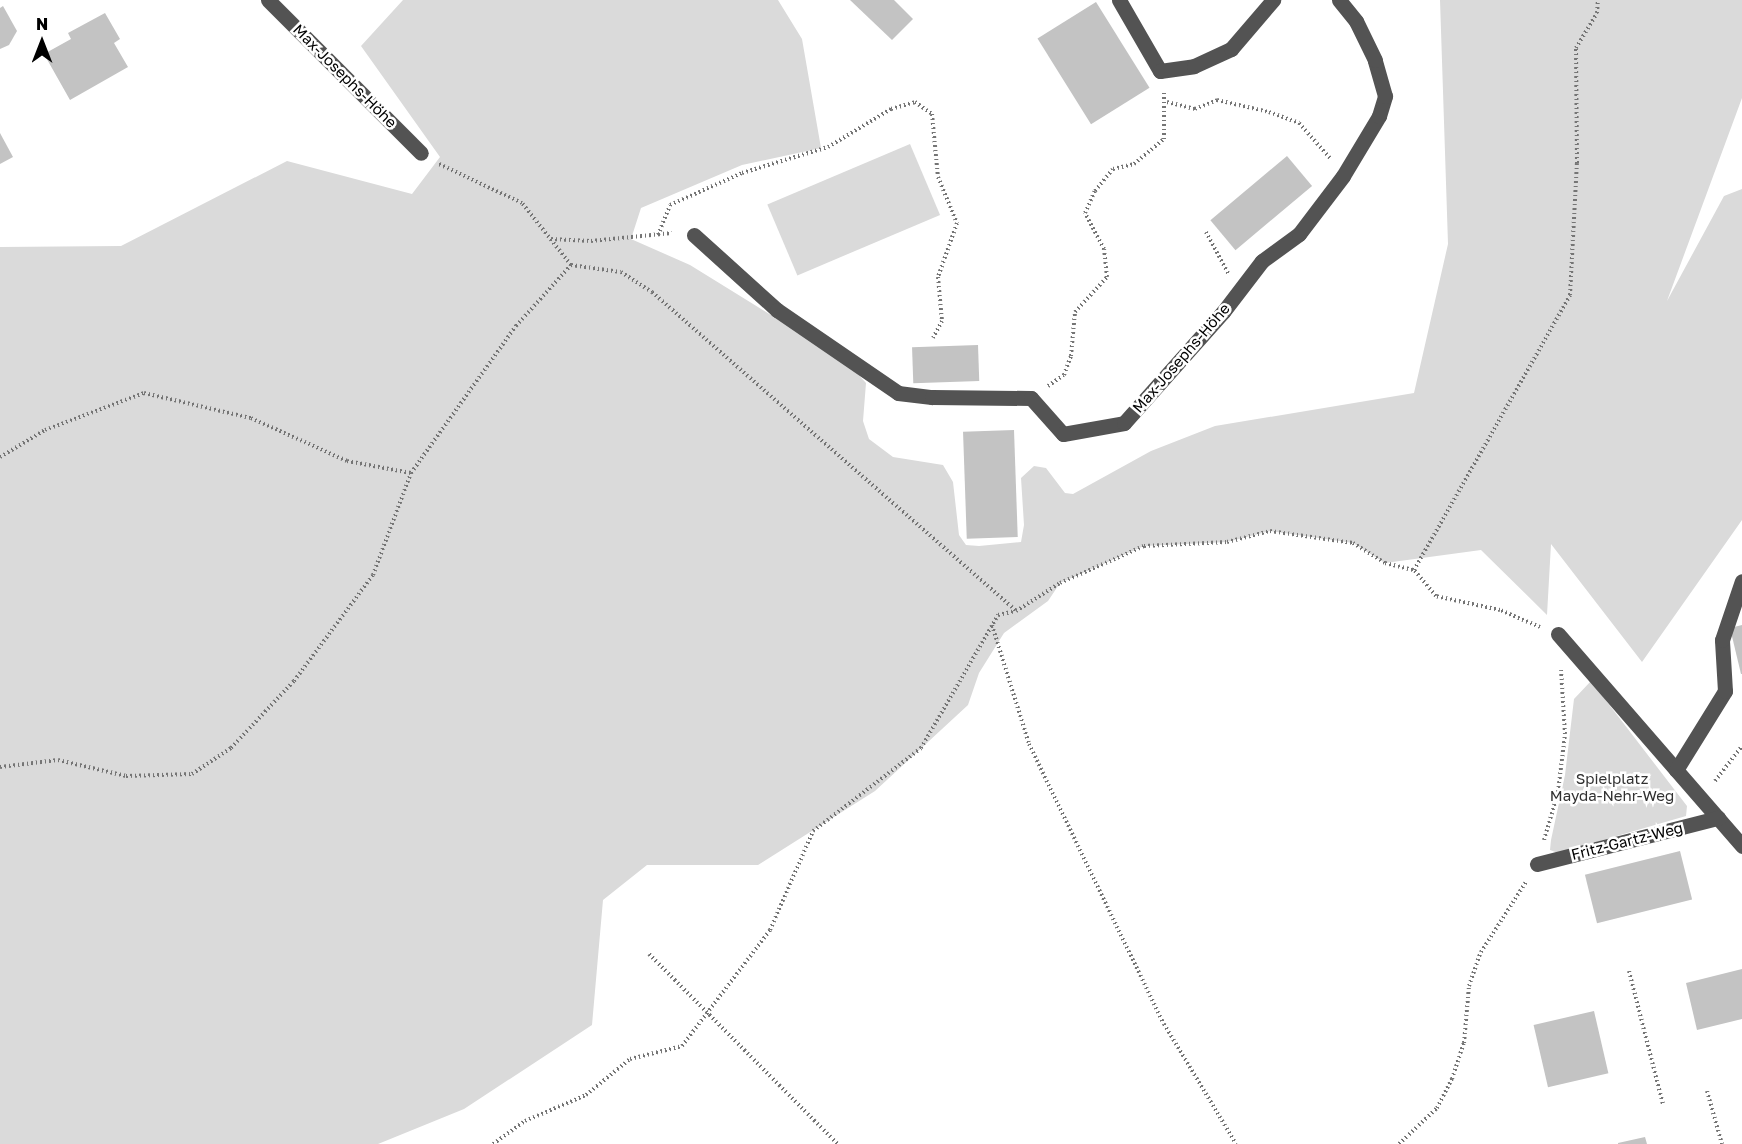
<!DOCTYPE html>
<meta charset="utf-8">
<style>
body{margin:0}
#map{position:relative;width:1742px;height:1144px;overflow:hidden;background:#fff;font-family:"Golos Text",sans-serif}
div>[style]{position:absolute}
.green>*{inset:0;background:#dadada;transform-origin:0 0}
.building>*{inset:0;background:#c3c3c3;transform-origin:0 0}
.path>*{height:4px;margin-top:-2px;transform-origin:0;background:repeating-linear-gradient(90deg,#757575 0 1.5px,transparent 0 4.5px)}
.minor>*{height:15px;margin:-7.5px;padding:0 7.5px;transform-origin:7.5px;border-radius:7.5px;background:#535353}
span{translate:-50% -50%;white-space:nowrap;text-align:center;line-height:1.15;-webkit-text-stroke:5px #fff;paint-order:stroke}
.street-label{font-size:15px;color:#000}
.park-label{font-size:15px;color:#313131}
.north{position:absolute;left:12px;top:12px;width:60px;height:60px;-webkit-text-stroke:4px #fff;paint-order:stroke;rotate:0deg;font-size:16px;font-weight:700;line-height:24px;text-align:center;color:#000}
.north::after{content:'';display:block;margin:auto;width:21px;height:27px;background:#000;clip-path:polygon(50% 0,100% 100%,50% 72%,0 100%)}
</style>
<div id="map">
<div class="green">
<div style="clip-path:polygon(403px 0,778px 0,802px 39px,821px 148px,742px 165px,641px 208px,631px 239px,690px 265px,847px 362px,866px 383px,863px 421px,869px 439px,893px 457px,943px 465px,953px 482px,959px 535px,966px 545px,979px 546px,1021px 542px,1024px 525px,1021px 478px,1034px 466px,1046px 468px,1065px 493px,1073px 494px,1151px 451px,1215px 426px,1414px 393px,1448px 244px,1440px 0,1742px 0,1742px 98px,1667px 301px,1724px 196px,1742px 189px,1742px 520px,1642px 662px,1551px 544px,1547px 615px,1481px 550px,1385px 563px,1353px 543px,1270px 531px,1227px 542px,1144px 546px,1060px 583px,1048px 601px,1004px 633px,979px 673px,968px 705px,875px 791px,758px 865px,647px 865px,603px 900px,592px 1025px,464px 1109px,378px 1144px,0 1144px,0 247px,121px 246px,287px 161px,412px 194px,440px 157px,361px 46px)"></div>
<div style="left:910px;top:144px;width:77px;height:155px;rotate:67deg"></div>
<div style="clip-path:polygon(1591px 681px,1687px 806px,1686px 816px,1558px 853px,1550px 850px,1551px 840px,1565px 775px,1574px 699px)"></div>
</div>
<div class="building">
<div style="clip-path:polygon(850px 0,894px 0,913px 19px,892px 40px)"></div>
<div style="left:1096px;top:2px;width:101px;height:69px;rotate:58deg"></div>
<div style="clip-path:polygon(3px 6px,17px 31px,9px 45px,0 49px,0 8px)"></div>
<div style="clip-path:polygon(105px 13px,120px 39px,114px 43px,128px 67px,70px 100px,44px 54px,71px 39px,68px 33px)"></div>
<div style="clip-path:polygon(0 133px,13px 157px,0 164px)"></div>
<div style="left:1287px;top:156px;width:39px;height:100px;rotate:50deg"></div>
<div style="left:978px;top:345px;width:36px;height:66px;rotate:88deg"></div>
<div style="left:1014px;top:430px;width:107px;height:51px;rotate:88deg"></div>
<div style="clip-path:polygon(1742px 625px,1742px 674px,1741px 674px,1730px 628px)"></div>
<div style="left:1680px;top:851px;width:50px;height:98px;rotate:76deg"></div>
<div style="clip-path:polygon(1742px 969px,1742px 1019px,1697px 1030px,1686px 983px)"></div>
<div style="left:1594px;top:1011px;width:64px;height:62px;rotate:77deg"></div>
<div style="clip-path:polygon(1645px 1137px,1647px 1144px,1618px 1144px,1618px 1143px)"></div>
</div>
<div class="path">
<div style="left:1167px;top:102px;width:29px;rotate:14deg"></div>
<div style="left:1195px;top:109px;width:24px;rotate:-22deg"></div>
<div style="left:1217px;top:100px;width:53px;rotate:13deg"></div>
<div style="left:1269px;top:112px;width:32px;rotate:20deg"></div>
<div style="left:1299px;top:123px;width:47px;rotate:48.5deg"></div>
<div style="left:1206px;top:232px;width:47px;rotate:61.8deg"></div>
<div style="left:658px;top:235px;width:32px;rotate:-68deg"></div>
<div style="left:670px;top:205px;width:79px;rotate:-24deg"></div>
<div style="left:742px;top:173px;width:90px;rotate:-16.8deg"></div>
<div style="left:828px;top:147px;width:74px;rotate:-31.1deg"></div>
<div style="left:891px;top:109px;width:25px;rotate:-16deg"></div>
<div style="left:915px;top:102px;width:21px;rotate:35deg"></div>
<div style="left:932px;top:114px;width:63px;rotate:84.6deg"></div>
<div style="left:938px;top:177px;width:50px;rotate:67.6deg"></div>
<div style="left:957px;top:223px;width:57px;rotate:109.4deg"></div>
<div style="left:938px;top:277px;width:44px;rotate:84.8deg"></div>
<div style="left:942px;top:321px;width:19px;rotate:118deg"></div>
<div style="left:551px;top:239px;width:40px;rotate:2.9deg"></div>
<div style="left:591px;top:241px;width:81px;rotate:-5.6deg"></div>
<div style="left:571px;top:265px;width:50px;rotate:8deg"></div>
<div style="left:621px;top:272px;width:37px;rotate:33deg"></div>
<div style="left:652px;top:292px;width:484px;rotate:41.2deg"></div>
<div style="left:1016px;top:611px;width:52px;rotate:-32.5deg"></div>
<div style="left:1060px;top:583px;width:92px;rotate:-23.8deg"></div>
<div style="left:1144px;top:546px;width:83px;rotate:-2.8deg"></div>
<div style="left:1227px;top:542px;width:44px;rotate:-14.3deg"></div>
<div style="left:1270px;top:531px;width:84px;rotate:8.2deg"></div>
<div style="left:1353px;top:543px;width:38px;rotate:32deg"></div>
<div style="left:1385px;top:563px;width:30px;rotate:14deg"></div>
<div style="left:1048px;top:386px;width:19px;rotate:-35deg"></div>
<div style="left:1064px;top:375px;width:20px;rotate:-70deg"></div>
<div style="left:1071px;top:356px;width:44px;rotate:-84.8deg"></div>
<div style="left:1075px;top:312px;width:47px;rotate:-47.6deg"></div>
<div style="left:1107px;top:277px;width:28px;rotate:-96deg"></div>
<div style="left:1104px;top:249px;width:41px;rotate:-117.8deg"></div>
<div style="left:1085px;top:213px;width:24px;rotate:-66deg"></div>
<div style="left:1095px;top:191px;width:28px;rotate:-51deg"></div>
<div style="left:1113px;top:169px;width:22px;rotate:-13deg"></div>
<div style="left:1134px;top:164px;width:39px;rotate:-40deg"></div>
<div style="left:1164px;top:139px;width:47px;rotate:-90deg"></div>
<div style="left:0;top:457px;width:52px;rotate:-31deg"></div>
<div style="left:45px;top:430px;width:106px;rotate:-20.5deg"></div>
<div style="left:144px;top:393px;width:110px;rotate:13.2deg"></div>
<div style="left:251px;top:418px;width:105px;rotate:24.1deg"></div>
<div style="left:347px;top:461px;width:65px;rotate:10.6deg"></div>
<div style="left:411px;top:473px;width:181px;rotate:-54.5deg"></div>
<div style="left:516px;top:326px;width:82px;rotate:-48deg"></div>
<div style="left:571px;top:265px;width:79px;rotate:-128.3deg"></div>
<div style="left:522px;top:203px;width:92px;rotate:-154.8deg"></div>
<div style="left:992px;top:625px;width:125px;rotate:72.7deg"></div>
<div style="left:1029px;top:744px;width:311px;rotate:64.3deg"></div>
<div style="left:1164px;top:1024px;width:140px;rotate:59deg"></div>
<div style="left:1540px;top:627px;width:43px;rotate:-157deg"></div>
<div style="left:1500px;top:610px;width:66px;rotate:-167.7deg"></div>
<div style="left:1436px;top:596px;width:34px;rotate:-130deg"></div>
<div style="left:1414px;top:570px;width:316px;rotate:-60.4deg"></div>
<div style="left:1570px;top:295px;width:132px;rotate:-87deg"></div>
<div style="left:1577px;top:163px;width:115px;rotate:-90.5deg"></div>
<div style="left:1576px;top:48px;width:41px;rotate:-59deg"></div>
<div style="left:1597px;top:13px;width:13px;rotate:-86deg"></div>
<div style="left:0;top:767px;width:58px;rotate:-6.9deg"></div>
<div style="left:58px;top:760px;width:70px;rotate:13.2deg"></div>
<div style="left:126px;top:776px;width:66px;rotate:-1.7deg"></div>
<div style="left:192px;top:774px;width:47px;rotate:-33.7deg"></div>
<div style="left:231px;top:748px;width:92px;rotate:-46.8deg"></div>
<div style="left:294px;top:681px;width:132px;rotate:-53.3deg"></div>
<div style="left:373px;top:575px;width:109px;rotate:-69.6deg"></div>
<div style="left:1715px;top:781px;width:44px;rotate:-52.4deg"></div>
<div style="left:1544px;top:840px;width:50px;rotate:-73.7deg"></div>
<div style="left:1558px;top:792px;width:58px;rotate:-83.1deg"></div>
<div style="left:1565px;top:734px;width:64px;rotate:-93.6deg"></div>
<div style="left:649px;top:954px;width:268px;rotate:45.2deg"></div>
<div style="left:1629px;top:971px;width:137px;rotate:75.7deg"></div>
<div style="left:1707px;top:1091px;width:55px;rotate:74.2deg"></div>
<div style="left:493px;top:1144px;width:39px;rotate:-36deg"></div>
<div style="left:525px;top:1121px;width:66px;rotate:-23.1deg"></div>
<div style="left:586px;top:1095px;width:57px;rotate:-39.3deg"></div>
<div style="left:630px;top:1059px;width:54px;rotate:-14deg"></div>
<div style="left:682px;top:1046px;width:146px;rotate:-52.8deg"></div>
<div style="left:770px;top:930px;width:108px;rotate:-66.5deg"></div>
<div style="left:813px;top:831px;width:136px;rotate:-37.5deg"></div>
<div style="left:921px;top:748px;width:154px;rotate:-59.9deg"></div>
<div style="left:998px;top:615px;width:18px;rotate:-13deg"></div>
<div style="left:1399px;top:1144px;width:52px;rotate:-43.5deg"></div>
<div style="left:1437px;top:1108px;width:33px;rotate:-63deg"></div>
<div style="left:1452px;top:1079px;width:38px;rotate:-72deg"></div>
<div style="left:1464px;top:1043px;width:57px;rotate:-85deg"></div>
<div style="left:1469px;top:986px;width:36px;rotate:-71deg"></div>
<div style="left:1481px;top:952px;width:83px;rotate:-57.3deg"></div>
</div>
<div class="minor">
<div style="left:268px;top:0;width:216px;rotate:45deg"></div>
<div style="left:1119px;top:0;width:82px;rotate:60deg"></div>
<div style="left:1160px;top:71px;width:34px;rotate:-8deg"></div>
<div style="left:1194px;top:66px;width:41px;rotate:-24.7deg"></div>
<div style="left:1231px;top:49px;width:65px;rotate:-49.4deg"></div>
<div style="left:694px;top:235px;width:112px;rotate:42.1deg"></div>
<div style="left:777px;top:310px;width:147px;rotate:34.4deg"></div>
<div style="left:898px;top:393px;width:34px;rotate:7deg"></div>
<div style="left:932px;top:397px;width:99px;rotate:0.6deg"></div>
<div style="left:1031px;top:398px;width:48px;rotate:48.4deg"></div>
<div style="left:1063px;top:434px;width:62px;rotate:-10.2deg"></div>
<div style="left:1124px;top:423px;width:149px;rotate:-48.3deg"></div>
<div style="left:1223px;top:312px;width:64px;rotate:-52.6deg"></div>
<div style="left:1262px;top:261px;width:46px;rotate:-36.1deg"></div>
<div style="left:1299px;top:234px;width:73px;rotate:-52.8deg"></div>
<div style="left:1343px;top:176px;width:70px;rotate:-59deg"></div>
<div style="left:1379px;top:116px;width:21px;rotate:-73deg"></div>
<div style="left:1385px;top:96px;width:37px;rotate:-106deg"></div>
<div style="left:1375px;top:60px;width:43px;rotate:-116deg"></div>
<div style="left:1356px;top:21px;width:27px;rotate:-129deg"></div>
<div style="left:1558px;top:634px;width:281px;rotate:49deg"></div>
<div style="left:1676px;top:770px;width:93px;rotate:-58.2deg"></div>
<div style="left:1725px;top:691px;width:51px;rotate:-93.4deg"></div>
<div style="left:1722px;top:640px;width:62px;rotate:-71.3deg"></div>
<div style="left:1537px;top:864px;width:187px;rotate:-14.3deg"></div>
</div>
<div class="street-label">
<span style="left:345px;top:76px;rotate:45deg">Max-Josephs-Höhe</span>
<span style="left:1181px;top:358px;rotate:-49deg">Max-Josephs-Höhe</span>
<span style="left:1627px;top:841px;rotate:-14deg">Fritz-Gartz-Weg</span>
</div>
<div class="park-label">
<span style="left:1612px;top:787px">Spielplatz<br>Mayda-Nehr-Weg</span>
</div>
<div class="north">N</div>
</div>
